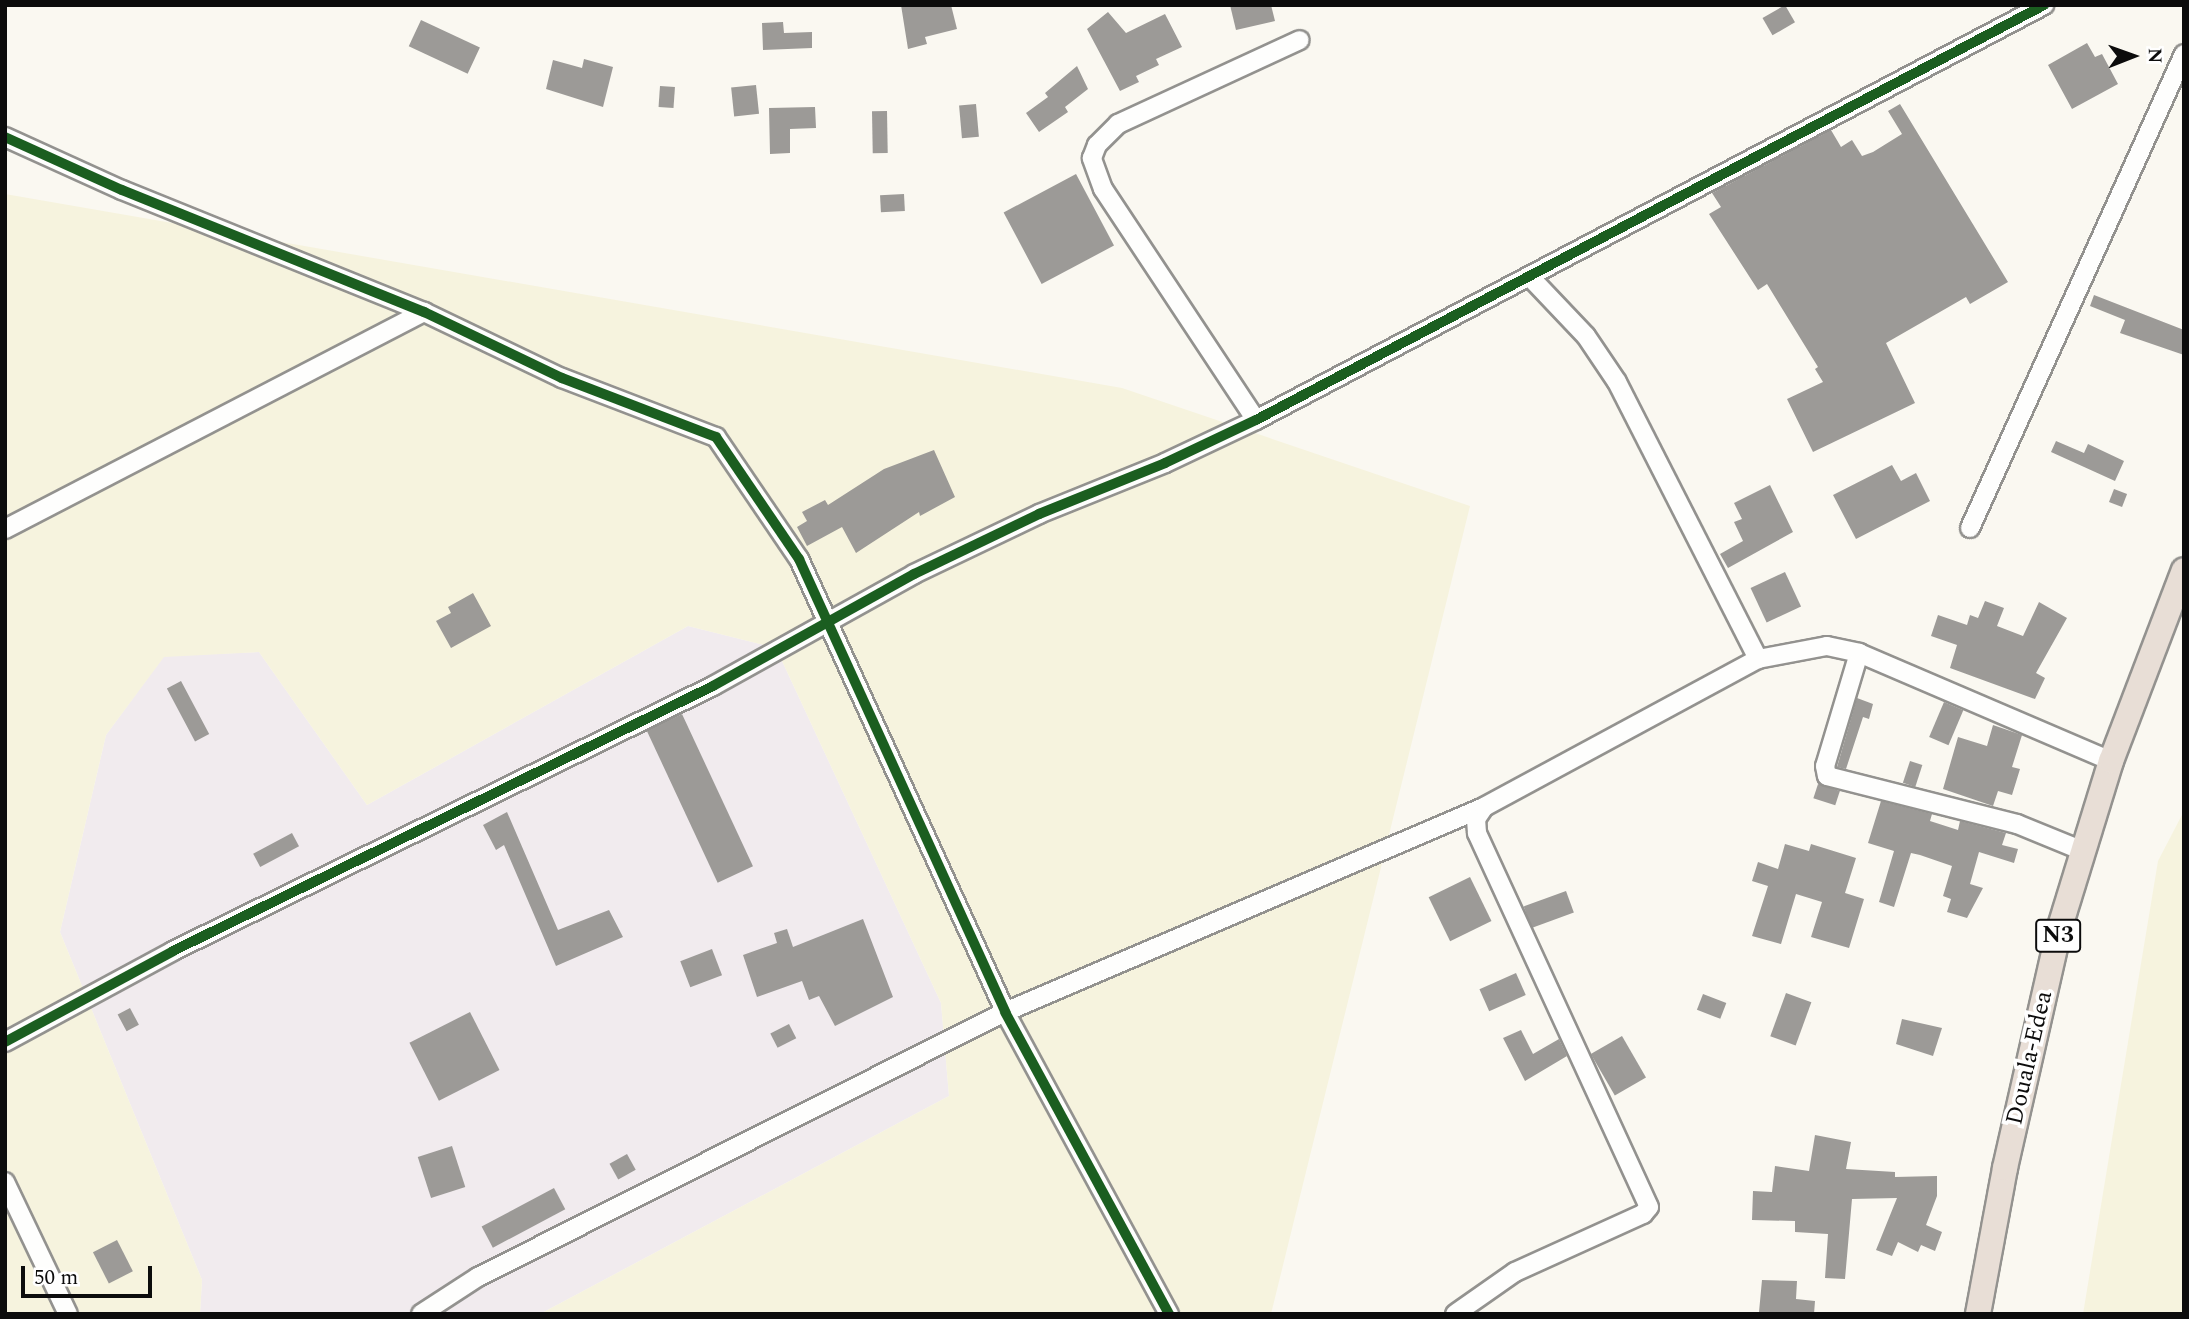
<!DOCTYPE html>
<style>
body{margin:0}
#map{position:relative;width:2189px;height:1319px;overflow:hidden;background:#faf8f1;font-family:Spectral,serif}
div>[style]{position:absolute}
.industrial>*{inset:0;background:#f1ebee}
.farmland>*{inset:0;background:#f6f3de}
.building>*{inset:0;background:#9c9a97;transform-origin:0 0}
.roads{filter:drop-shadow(2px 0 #93928f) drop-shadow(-2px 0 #93928f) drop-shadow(0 2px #93928f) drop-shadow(0 -2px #93928f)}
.minor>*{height:18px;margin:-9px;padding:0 9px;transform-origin:9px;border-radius:9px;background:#fefefd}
.highway>*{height:24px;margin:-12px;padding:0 12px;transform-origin:12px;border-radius:12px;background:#e8ded6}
.cycleway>*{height:10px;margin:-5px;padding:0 5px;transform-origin:5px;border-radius:5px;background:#1b5e20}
span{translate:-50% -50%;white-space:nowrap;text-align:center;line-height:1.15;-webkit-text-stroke:7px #fff;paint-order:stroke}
.shield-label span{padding:2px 5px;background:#fff;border:2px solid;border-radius:5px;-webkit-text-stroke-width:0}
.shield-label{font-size:23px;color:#0c0c0c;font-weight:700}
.street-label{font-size:24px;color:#0c0c0c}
.frame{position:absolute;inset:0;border:7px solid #0c0c0c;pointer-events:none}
.north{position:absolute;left:2098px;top:21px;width:70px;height:70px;-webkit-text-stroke:5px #fff;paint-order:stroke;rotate:89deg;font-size:19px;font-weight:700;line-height:28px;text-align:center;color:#0c0c0c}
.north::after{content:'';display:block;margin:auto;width:24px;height:32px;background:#0c0c0c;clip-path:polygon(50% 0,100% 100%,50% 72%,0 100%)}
.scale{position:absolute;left:21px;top:1266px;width:131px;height:32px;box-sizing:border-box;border:4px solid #0c0c0c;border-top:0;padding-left:9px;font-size:21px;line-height:24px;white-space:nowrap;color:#0c0c0c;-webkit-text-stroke:5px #fff;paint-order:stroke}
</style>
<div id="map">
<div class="industrial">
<div style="clip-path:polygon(688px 626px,776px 648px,941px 1003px,949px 1096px,540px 1314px,200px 1314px,202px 1280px,60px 932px,106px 735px,164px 656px,259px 652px,367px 805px)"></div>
</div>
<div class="farmland">
<div style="clip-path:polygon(5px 194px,1122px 388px,1470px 506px,1271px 1314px,540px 1314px,949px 1096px,941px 1003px,776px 648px,688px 626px,367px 805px,259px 652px,164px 657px,106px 735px,60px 932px,202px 1280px,200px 1314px,5px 1314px)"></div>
<div style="clip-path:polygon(2184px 811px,2184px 1314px,2083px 1314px,2158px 861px)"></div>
</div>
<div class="building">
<div style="clip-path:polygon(901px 5px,951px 5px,957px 29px,925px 37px,927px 44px,908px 49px)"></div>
<div style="clip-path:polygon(1230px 5px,1271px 5px,1275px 21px,1236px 30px)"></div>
<div style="left:1785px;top:5px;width:20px;height:26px;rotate:60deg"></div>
<div style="clip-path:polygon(1108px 12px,1126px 33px,1165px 14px,1182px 47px,1156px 59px,1159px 65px,1136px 76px,1139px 82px,1120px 91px,1087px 29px)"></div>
<div style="left:421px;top:20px;width:65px;height:29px;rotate:25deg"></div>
<div style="clip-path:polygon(783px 22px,784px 33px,812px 32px,812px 48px,763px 50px,762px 23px)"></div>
<div style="clip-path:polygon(2087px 43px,2095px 57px,2102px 54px,2118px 84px,2072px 109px,2048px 65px)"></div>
<div style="clip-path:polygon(584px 59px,613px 67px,603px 107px,546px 89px,553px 60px,582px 68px)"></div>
<div style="clip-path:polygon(1077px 66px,1088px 89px,1065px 107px,1068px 112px,1039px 132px,1026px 113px,1048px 97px,1045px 93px)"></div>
<div style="left:756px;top:85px;width:29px;height:25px;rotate:84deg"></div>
<div style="left:660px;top:86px;width:15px;height:21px;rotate:4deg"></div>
<div style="left:976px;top:104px;width:33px;height:17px;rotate:85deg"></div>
<div style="clip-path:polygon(1900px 104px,2008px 282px,1970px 304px,1966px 297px,1886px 343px,1915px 403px,1813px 452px,1787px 399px,1823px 382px,1815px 369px,1818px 367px,1767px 284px,1758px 290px,1709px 214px,1721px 207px,1712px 193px,1831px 130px,1841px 147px,1852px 140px,1862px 156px,1873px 152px,1902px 134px,1888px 111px)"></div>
<div style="clip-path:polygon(815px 107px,816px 128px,790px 129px,790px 153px,770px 154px,769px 108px)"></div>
<div style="left:887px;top:111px;width:42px;height:15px;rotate:89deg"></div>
<div style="left:1076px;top:174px;width:81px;height:82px;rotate:62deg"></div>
<div style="left:904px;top:194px;width:17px;height:24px;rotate:87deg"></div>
<div style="clip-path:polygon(2094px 295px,2184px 330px,2184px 355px,2120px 333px,2125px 320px,2090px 306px)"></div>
<div style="clip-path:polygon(2056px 441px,2084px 453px,2088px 444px,2124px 461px,2115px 481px,2051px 452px)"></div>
<div style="clip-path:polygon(934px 450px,955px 497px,920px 516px,919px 512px,856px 553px,842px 527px,807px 546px,797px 527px,807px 521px,802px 512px,825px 500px,828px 505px,884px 469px)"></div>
<div style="clip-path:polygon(1892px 465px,1901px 481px,1916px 473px,1930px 501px,1856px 539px,1833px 495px)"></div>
<div style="clip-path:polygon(1770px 485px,1793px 532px,1728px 568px,1720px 554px,1743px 541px,1734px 522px,1742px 519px,1734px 503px)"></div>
<div style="left:2114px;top:489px;width:14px;height:14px;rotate:21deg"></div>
<div style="left:1785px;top:572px;width:38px;height:38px;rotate:65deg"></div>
<div style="clip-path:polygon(473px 593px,491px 626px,451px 648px,436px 621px,451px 613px,448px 607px)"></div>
<div style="clip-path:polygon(1985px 601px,2004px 608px,1997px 626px,2023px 636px,2039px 602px,2067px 618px,2036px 673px,2045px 678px,2035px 699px,1950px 668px,1957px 645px,1931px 636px,1938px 615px,1967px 625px,1970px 615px,1978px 618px)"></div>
<div style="left:181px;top:681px;width:60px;height:16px;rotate:62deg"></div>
<div style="clip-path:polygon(1857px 698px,1873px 704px,1869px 719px,1863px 717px,1846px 769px,1837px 767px)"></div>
<div style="left:1944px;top:702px;width:21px;height:38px;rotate:23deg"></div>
<div style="left:682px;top:714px;width:168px;height:39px;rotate:65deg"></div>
<div style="clip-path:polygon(1993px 725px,2022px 735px,2012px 767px,2020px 769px,2012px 795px,1998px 791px,1993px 806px,1943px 789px,1958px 737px,1987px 746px)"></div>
<div style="left:1910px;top:761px;width:13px;height:23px;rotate:18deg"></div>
<div style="left:1818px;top:784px;width:23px;height:15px;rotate:18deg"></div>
<div style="clip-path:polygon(1881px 801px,1932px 814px,1930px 821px,1958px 830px,1960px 821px,2006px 833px,2002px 845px,2018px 849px,2014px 863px,1979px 852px,1970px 884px,1983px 888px,1967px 918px,1947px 912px,1951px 899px,1943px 896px,1952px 866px,1920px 855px,1911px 853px,1894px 907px,1879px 902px,1894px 851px,1868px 843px)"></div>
<div style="clip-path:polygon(507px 812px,558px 930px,609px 910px,623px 937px,556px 966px,504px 845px,496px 850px,483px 825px)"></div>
<div style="left:292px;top:833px;width:15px;height:44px;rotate:62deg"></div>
<div style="clip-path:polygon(1785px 844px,1809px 851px,1811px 844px,1856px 858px,1845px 893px,1864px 899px,1849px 948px,1811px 937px,1822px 902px,1796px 894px,1781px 944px,1752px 936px,1768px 886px,1752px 881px,1758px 862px,1778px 869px)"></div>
<div style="left:1470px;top:877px;width:49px;height:46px;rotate:64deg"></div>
<div style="left:1566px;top:891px;width:23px;height:45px;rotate:70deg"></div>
<div style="clip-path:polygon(863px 919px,893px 997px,835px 1026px,819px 996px,809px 1000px,802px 981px,757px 997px,743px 955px,777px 943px,774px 933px,787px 929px,793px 947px)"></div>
<div style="left:712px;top:949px;width:28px;height:34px;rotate:69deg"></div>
<div style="left:1516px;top:973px;width:24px;height:40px;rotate:66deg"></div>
<div style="left:1786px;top:993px;width:27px;height:46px;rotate:20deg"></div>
<div style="left:1703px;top:994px;width:25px;height:17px;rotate:21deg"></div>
<div style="left:130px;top:1008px;width:19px;height:14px;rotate:62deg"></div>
<div style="left:470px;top:1012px;width:65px;height:68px;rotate:63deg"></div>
<div style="clip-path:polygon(1902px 1019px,1942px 1028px,1933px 1056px,1896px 1044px)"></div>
<div style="left:789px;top:1024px;width:16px;height:21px;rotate:63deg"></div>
<div style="clip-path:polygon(1521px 1030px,1533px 1054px,1559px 1039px,1567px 1056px,1525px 1081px,1503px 1038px)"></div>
<div style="left:1622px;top:1036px;width:48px;height:36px;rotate:60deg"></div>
<div style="clip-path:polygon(1815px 1135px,1851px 1142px,1846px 1169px,1895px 1172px,1895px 1177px,1937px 1176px,1937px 1196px,1926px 1225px,1942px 1232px,1935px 1251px,1921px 1245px,1918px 1252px,1898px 1242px,1892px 1256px,1876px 1250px,1897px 1198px,1852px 1199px,1845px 1279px,1825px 1278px,1828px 1234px,1795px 1232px,1795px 1221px,1752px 1220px,1753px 1191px,1772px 1192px,1775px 1166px,1809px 1171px)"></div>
<div style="left:452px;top:1146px;width:43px;height:36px;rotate:72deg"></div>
<div style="left:627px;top:1154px;width:18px;height:20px;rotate:61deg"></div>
<div style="left:554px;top:1188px;width:24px;height:82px;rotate:62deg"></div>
<div style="left:117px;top:1240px;width:35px;height:27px;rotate:63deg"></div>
<div style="clip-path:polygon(1762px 1280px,1797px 1281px,1796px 1299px,1815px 1301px,1814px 1314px,1759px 1312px)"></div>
</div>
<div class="roads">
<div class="minor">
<div style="left:5px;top:137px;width:128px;rotate:24.4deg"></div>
<div style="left:122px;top:190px;width:326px;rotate:22deg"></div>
<div style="left:424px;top:312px;width:153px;rotate:25.6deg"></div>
<div style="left:562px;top:378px;width:165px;rotate:21deg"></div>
<div style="left:716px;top:437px;width:148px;rotate:55.8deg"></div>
<div style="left:799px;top:559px;width:498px;rotate:65.5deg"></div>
<div style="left:1005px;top:1012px;width:344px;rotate:61.5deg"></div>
<div style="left:1530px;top:277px;width:81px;rotate:46.5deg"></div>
<div style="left:1586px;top:336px;width:55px;rotate:56deg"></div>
<div style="left:1617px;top:382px;width:311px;rotate:63deg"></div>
<div style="left:1256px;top:420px;width:277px;rotate:-123.5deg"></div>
<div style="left:1103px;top:189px;width:33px;rotate:-110deg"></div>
<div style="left:1092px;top:158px;width:14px;rotate:-69deg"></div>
<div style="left:1097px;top:145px;width:30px;rotate:-45deg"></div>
<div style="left:1118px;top:124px;width:200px;rotate:-24.8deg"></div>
<div style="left:1970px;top:528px;width:520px;rotate:-65.7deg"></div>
<div style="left:5px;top:529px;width:472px;rotate:-27.4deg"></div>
<div style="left:1859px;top:653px;width:118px;rotate:106.7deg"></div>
<div style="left:1825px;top:766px;width:10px;rotate:79deg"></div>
<div style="left:1827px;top:776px;width:196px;rotate:14.2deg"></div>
<div style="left:2017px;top:824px;width:71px;rotate:22.2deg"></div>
<div style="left:5px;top:1042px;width:191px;rotate:-28.4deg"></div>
<div style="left:173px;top:951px;width:602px;rotate:-26.14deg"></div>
<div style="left:713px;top:686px;width:230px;rotate:-29.1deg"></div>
<div style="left:914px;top:574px;width:139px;rotate:-25.6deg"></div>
<div style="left:1039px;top:514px;width:136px;rotate:-22deg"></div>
<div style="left:1165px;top:463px;width:101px;rotate:-25.3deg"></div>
<div style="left:1256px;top:420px;width:891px;rotate:-27.77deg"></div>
<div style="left:5px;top:1182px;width:146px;rotate:64.5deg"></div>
<div style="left:421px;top:1314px;width:68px;rotate:-33deg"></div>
<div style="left:478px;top:1277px;width:590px;rotate:-26.7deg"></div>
<div style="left:1005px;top:1012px;width:521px;rotate:-23.17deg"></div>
<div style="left:1455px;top:1314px;width:73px;rotate:-35deg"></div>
<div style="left:1515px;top:1272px;width:141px;rotate:-24.4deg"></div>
<div style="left:1643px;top:1214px;width:9px;rotate:-49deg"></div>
<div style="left:1649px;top:1207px;width:412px;rotate:-114.7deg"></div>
<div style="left:1477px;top:833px;width:14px;rotate:-94deg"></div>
<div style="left:1476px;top:819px;width:14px;rotate:-56deg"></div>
<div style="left:1484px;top:807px;width:311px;rotate:-28.4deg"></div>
<div style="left:1758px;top:659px;width:70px;rotate:-10.7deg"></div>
<div style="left:1827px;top:646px;width:33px;rotate:12deg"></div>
<div style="left:1859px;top:653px;width:274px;rotate:23.2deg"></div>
</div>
<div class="highway">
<div style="left:1978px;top:1314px;width:148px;rotate:-79.5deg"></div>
<div style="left:2005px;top:1168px;width:244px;rotate:-77.2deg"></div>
<div style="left:2059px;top:930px;width:177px;rotate:-72.9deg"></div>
<div style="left:2111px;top:761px;width:204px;rotate:-69.1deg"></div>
</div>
</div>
<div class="cycleway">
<div style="left:5px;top:137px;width:128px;rotate:24.4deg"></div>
<div style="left:122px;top:190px;width:326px;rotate:22deg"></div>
<div style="left:424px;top:312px;width:153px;rotate:25.6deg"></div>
<div style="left:562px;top:378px;width:165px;rotate:21deg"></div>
<div style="left:716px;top:437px;width:148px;rotate:55.8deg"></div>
<div style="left:799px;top:559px;width:498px;rotate:65.5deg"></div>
<div style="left:1005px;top:1012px;width:344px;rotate:61.5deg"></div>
<div style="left:5px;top:1042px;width:191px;rotate:-28.4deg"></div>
<div style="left:173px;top:951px;width:602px;rotate:-26.14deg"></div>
<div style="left:713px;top:686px;width:230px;rotate:-29.1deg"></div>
<div style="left:914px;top:574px;width:139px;rotate:-25.6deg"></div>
<div style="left:1039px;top:514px;width:136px;rotate:-22deg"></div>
<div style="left:1165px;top:463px;width:101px;rotate:-25.3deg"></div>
<div style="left:1256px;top:420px;width:891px;rotate:-27.77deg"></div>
</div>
<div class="shield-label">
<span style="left:2058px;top:936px">N3</span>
</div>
<div class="street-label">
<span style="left:2030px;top:1058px;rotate:-77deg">Douala-Edea</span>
</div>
<div class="frame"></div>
<div class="north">N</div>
<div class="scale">50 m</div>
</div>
